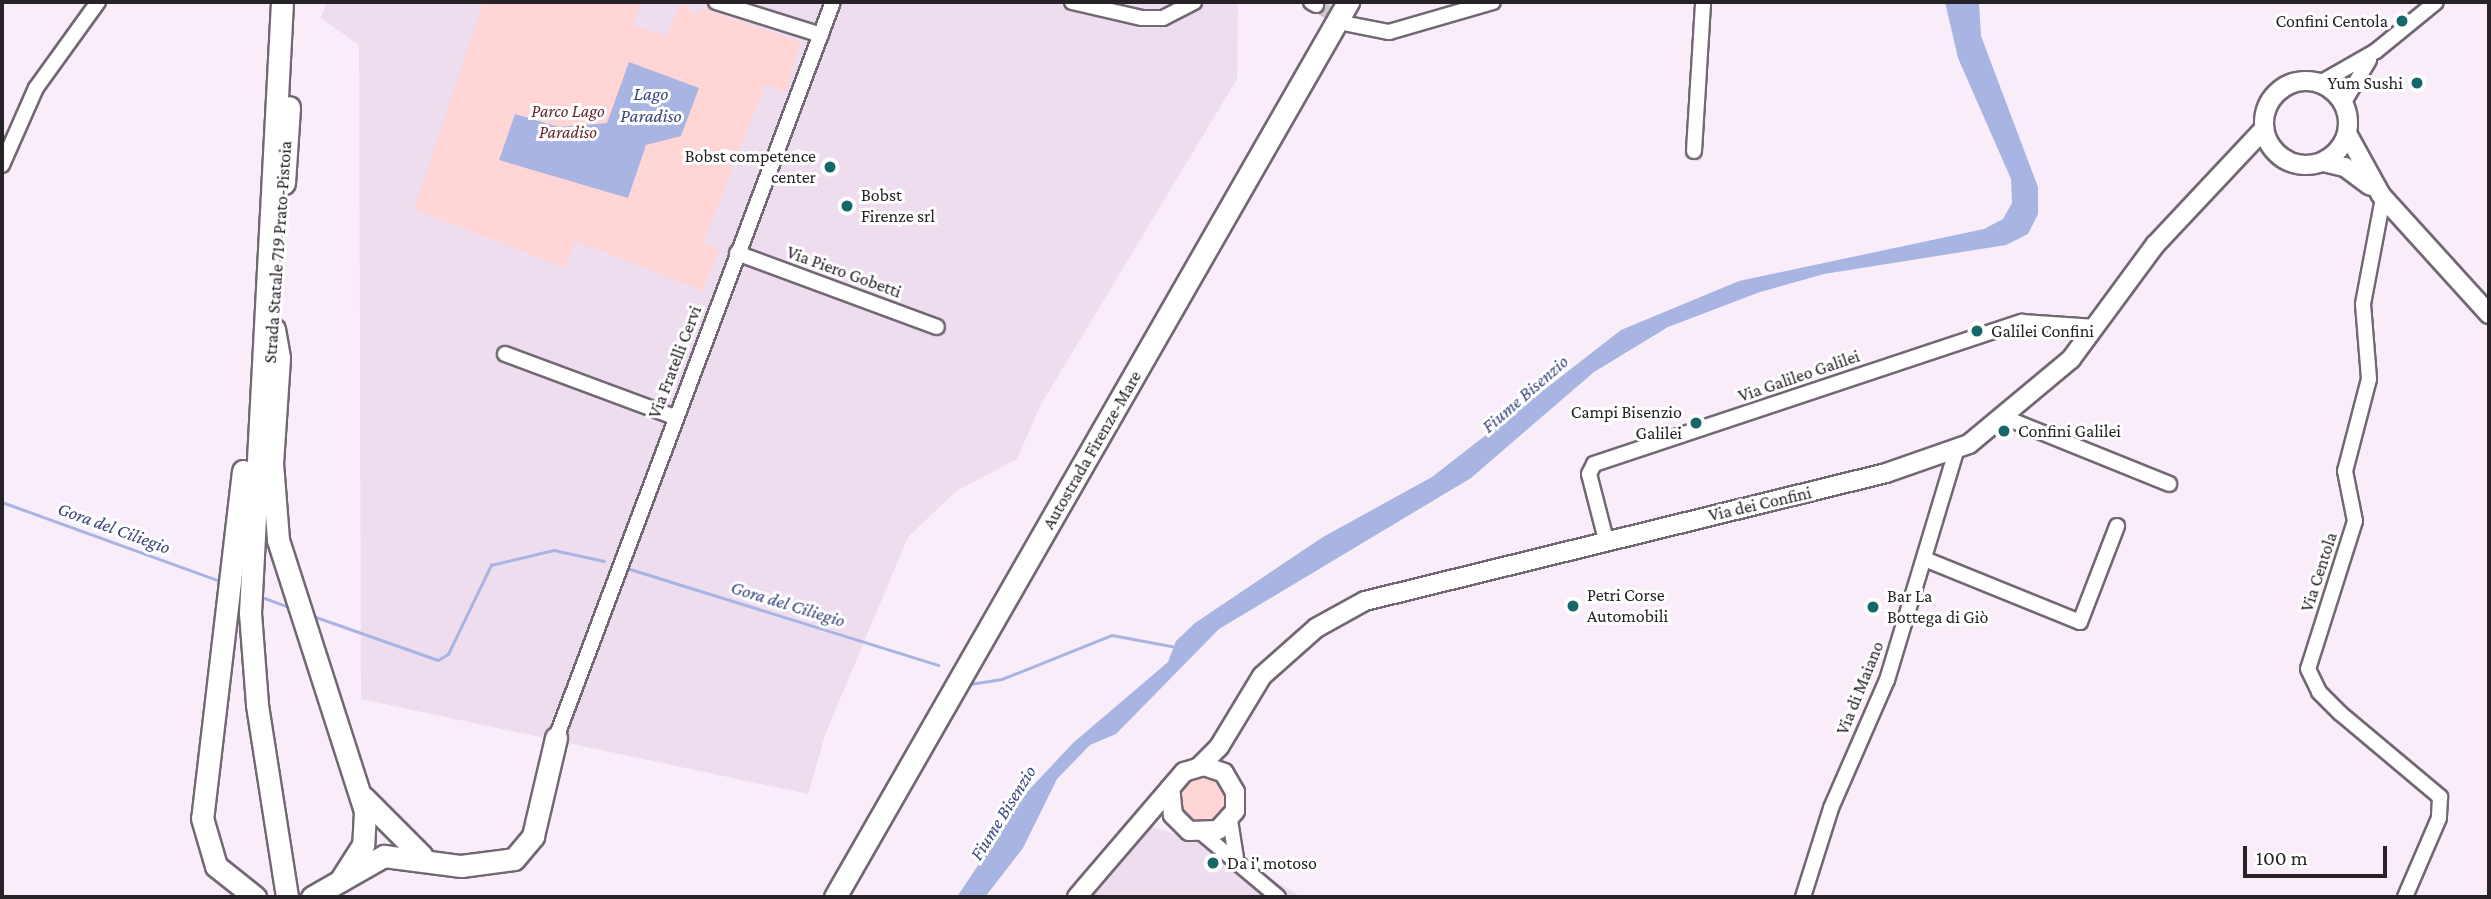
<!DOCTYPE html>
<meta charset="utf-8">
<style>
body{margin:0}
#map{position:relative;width:2491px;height:899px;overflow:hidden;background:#f9edfa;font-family:"Crimson Pro",serif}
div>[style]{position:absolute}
.built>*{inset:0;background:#eeddef}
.green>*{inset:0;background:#ffd5d6}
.round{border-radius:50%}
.water>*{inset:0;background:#a8b4e2}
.stream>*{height:2.5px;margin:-1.25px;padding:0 1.25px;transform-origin:1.25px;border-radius:1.25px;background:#a8b4e2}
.minor-tunnel>*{height:14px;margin-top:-7px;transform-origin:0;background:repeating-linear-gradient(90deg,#cfc4d0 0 14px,transparent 0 21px)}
.roads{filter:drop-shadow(2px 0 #726873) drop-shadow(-2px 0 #726873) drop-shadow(0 2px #726873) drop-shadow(0 -2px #726873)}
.minor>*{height:14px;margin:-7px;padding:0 7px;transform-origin:7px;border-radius:7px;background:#fff}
.major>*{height:18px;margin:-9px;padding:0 9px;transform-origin:9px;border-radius:9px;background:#fff}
.major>.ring{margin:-9px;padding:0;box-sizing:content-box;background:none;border:18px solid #fff;border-radius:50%}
.highway>*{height:21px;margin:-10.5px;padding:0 10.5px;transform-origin:10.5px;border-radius:10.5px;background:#fff}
.dots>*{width:19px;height:19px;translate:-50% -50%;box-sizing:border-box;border:4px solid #fff;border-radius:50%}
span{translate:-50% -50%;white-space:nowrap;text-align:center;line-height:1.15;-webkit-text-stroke:6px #fff;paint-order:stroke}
.poi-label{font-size:18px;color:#272227}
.right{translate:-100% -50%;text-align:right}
.left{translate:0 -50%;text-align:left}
.park-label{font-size:18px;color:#68252f;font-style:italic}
.street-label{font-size:18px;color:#272227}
.water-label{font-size:19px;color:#39447d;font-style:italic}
.frame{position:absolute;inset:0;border:4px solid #272227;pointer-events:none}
.scale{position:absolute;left:2243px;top:846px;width:144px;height:32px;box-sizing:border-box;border:4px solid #272227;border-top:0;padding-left:9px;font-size:21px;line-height:24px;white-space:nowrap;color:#272227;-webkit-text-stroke:5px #fff;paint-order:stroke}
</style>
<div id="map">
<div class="built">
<div style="clip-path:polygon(326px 2px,1238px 2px,1237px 79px,1040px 406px,1017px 459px,956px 491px,908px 537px,825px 735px,808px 794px,361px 699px,359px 45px,321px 18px)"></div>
<div style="clip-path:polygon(1149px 826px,1212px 845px,1302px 897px,1089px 897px)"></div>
</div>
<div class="green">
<div style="clip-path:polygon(483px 2px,641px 2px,633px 25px,666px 36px,681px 2px,695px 14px,703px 8px,800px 42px,786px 92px,765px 84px,704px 242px,719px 249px,703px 291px,575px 241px,565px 268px,414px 209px)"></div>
<div class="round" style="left:1177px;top:775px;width:50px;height:50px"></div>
</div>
<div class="water">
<div style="clip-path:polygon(1945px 2px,1979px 2px,1981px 36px,2038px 187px,2038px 214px,2028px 234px,2006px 245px,1824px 274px,1760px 292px,1668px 327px,1594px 372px,1471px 478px,1219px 629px,1116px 734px,1090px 745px,1057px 779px,1023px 848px,985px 897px,957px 897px,1026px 793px,1073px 743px,1168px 662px,1176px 641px,1195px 623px,1323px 537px,1432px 477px,1621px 330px,1739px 281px,1984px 229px,2003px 219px,2012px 203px,2011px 179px,1958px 58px)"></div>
<div style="clip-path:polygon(629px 62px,699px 88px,681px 136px,646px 145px,628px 198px,499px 160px,515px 114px,559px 127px,607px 123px)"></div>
</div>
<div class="stream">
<div style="left:2px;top:502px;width:229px;rotate:19.9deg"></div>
<div style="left:630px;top:569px;width:323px;rotate:17.3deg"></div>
<div style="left:259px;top:596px;width:32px;rotate:20deg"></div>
<div style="left:316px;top:617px;width:129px;rotate:19.4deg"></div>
<div style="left:438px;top:660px;width:12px;rotate:-31deg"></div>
<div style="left:448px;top:654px;width:99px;rotate:-64.2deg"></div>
<div style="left:491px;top:565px;width:65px;rotate:-13.4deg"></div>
<div style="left:554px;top:550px;width:51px;rotate:12.4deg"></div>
<div style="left:970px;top:684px;width:32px;rotate:-9deg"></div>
<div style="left:1002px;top:679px;width:118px;rotate:-21.8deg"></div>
<div style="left:1112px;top:635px;width:65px;rotate:10.6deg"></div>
</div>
<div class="minor-tunnel">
<div style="left:1316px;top:5px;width:34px;rotate:30deg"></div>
</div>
<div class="roads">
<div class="minor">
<div style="left:716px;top:2px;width:110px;rotate:17.4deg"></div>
<div style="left:1072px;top:2px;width:72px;rotate:12.9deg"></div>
<div style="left:1142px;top:18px;width:21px"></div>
<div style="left:1163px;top:18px;width:35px;rotate:-27deg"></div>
<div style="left:1311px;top:2px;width:6px;rotate:31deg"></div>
<div style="left:1348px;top:24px;width:42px;rotate:11deg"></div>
<div style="left:1389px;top:32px;width:108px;rotate:-16.1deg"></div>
<div style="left:2320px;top:83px;width:64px;rotate:-29.7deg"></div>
<div style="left:2376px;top:51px;width:77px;rotate:-39.2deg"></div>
<div style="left:2344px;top:102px;width:49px;rotate:-59.2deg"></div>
<div style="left:1694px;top:151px;width:149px;rotate:-86.5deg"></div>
<div style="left:2px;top:165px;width:84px;rotate:-66.2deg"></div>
<div style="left:36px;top:88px;width:106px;rotate:-54.2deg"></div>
<div style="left:2383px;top:198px;width:108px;rotate:100.7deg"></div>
<div style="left:2363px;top:304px;width:75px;rotate:85.4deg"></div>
<div style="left:2369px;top:379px;width:95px;rotate:104.6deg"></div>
<div style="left:2345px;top:471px;width:51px;rotate:78.7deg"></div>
<div style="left:2355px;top:521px;width:155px;rotate:107.6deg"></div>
<div style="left:2308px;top:669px;width:25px;rotate:64deg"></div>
<div style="left:2319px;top:692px;width:30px;rotate:45deg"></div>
<div style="left:2340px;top:713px;width:131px;rotate:40deg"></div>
<div style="left:2440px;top:797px;width:21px;rotate:93deg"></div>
<div style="left:2439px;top:818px;width:86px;rotate:113.3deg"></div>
<div style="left:737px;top:253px;width:213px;rotate:20.3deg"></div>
<div style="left:505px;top:354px;width:180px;rotate:20.4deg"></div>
<div style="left:2006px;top:418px;width:176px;rotate:22deg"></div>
<div style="left:1606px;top:540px;width:68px;rotate:-104.4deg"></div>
<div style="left:1589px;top:474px;width:11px;rotate:-63deg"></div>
<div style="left:1594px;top:464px;width:451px;rotate:-18.4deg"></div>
<div style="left:2022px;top:322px;width:74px;rotate:3.9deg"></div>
<div style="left:1927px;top:560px;width:165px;rotate:22.1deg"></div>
<div style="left:2080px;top:622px;width:103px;rotate:-68.9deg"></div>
<div style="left:556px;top:738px;width:786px;rotate:-69.38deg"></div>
<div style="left:1230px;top:820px;width:38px;rotate:81deg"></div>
<div style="left:1203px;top:834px;width:98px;rotate:40deg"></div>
<div style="left:1803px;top:897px;width:93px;rotate:-72.5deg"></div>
<div style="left:1831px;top:808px;width:140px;rotate:-66.4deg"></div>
<div style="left:1887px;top:680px;width:239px;rotate:-73.2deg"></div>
</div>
<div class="major">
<div class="ring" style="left:2264px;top:81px;width:66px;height:66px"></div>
<div style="left:2348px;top:135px;width:68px;rotate:61.2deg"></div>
<div style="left:2381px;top:195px;width:161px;rotate:47.8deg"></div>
<div style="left:2323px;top:162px;width:23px;rotate:13deg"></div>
<div style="left:2345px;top:167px;width:31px;rotate:37deg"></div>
<div style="left:1200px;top:766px;width:27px;rotate:-45deg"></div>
<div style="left:1219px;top:747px;width:83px;rotate:-58.8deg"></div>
<div style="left:1262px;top:676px;width:72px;rotate:-41.6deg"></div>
<div style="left:1316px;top:628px;width:56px;rotate:-28.9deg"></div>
<div style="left:1365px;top:601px;width:536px;rotate:-13.8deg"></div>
<div style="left:1886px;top:473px;width:88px;rotate:-19.3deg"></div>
<div style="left:1969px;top:444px;width:133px;rotate:-39.8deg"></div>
<div style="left:2071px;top:359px;width:142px;rotate:-53.6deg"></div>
<div style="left:2155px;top:245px;width:159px;rotate:-46.8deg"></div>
<div style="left:1077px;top:897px;width:165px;rotate:-49.4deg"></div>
<div style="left:1184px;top:772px;width:21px;rotate:-17deg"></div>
<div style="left:1204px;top:766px;width:21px;rotate:19deg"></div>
<div style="left:1224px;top:773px;width:22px;rotate:60deg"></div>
<div style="left:1235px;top:792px;width:19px;rotate:90deg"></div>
<div style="left:1235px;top:811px;width:25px;rotate:132deg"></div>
<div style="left:1218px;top:830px;width:29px;rotate:178deg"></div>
<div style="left:1189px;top:831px;width:23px;rotate:-135deg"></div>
<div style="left:1173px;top:815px;width:27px;rotate:-96deg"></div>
</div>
<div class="highway">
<div style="left:282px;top:2px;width:612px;rotate:93deg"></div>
<div style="left:250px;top:613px;width:92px;rotate:85.6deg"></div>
<div style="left:257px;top:705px;width:194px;rotate:81.1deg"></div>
<div style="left:284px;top:183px;width:76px;rotate:-86.2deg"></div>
<div style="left:274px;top:329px;width:29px;rotate:80deg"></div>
<div style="left:279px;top:358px;width:105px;rotate:93.8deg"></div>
<div style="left:272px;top:463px;width:77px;rotate:85.5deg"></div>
<div style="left:278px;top:540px;width:285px;rotate:72.2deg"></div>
<div style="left:365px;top:811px;width:34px;rotate:93deg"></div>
<div style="left:363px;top:845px;width:43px;rotate:122.6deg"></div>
<div style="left:243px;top:471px;width:349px;rotate:96.7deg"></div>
<div style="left:202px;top:818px;width:50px;rotate:73.7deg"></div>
<div style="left:216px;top:866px;width:50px;rotate:38.5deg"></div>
<div style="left:363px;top:797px;width:83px;rotate:45deg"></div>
<div style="left:312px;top:897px;width:83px;rotate:-29.7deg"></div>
<div style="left:384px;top:856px;width:78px;rotate:7.4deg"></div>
<div style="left:461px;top:866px;width:53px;rotate:-7.5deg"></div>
<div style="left:514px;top:859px;width:30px;rotate:-50deg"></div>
<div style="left:533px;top:836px;width:101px;rotate:-76.8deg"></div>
<div style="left:835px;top:897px;width:1032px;rotate:-60.18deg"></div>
</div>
</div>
<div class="dots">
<div style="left:2402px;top:21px;background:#186768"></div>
<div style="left:2417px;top:83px;background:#186768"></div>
<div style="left:830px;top:167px;background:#186768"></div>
<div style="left:847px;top:206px;background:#186768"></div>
<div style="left:1977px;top:331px;background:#186768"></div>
<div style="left:1696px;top:423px;background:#186768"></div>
<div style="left:2004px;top:431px;background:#186768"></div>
<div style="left:1573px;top:606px;background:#186768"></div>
<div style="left:1873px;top:607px;background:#186768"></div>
<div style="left:1213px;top:863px;background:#186768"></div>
</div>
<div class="poi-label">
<span class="right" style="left:2388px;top:21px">Confini Centola</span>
<span class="right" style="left:2403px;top:83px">Yum Sushi</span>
<span class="right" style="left:816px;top:167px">Bobst competence<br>center</span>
<span class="left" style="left:861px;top:206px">Bobst<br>Firenze srl</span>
<span class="left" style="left:1991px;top:331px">Galilei Confini</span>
<span class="right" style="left:1682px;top:423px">Campi Bisenzio<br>Galilei</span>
<span class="left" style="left:2018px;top:431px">Confini Galilei</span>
<span class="left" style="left:1587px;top:606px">Petri Corse<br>Automobili</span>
<span class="left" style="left:1887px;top:607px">Bar La<br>Bottega di Giò</span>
<span class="left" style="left:1227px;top:863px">Da i' motoso</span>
</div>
<div class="park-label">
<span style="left:568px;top:122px">Parco Lago<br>Paradiso</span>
</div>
<div class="street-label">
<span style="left:278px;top:252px;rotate:-86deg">Strada Statale 719 Prato-Pistoia</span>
<span style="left:844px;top:272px;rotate:20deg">Via Piero Gobetti</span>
<span style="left:675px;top:362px;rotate:-69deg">Via Fratelli Cervi</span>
<span style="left:1799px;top:376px;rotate:-19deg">Via Galileo Galilei</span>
<span style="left:1092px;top:450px;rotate:-60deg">Autostrada Firenze-Mare</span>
<span style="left:1760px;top:504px;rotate:-13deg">Via dei Confini</span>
<span style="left:2319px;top:572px;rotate:-72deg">Via Centola</span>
<span style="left:1860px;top:688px;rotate:-68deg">Via di Maiano</span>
</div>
<div class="water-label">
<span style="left:651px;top:105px">Lago<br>Paradiso</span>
<span style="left:1525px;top:394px;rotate:-41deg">Fiume Bisenzio</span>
<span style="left:114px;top:528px;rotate:20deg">Gora del Ciliegio</span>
<span style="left:788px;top:604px;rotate:17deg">Gora del Ciliegio</span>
<span style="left:1003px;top:813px;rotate:-58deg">Fiume Bisenzio</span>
</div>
<div class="frame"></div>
<div class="scale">100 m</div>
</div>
